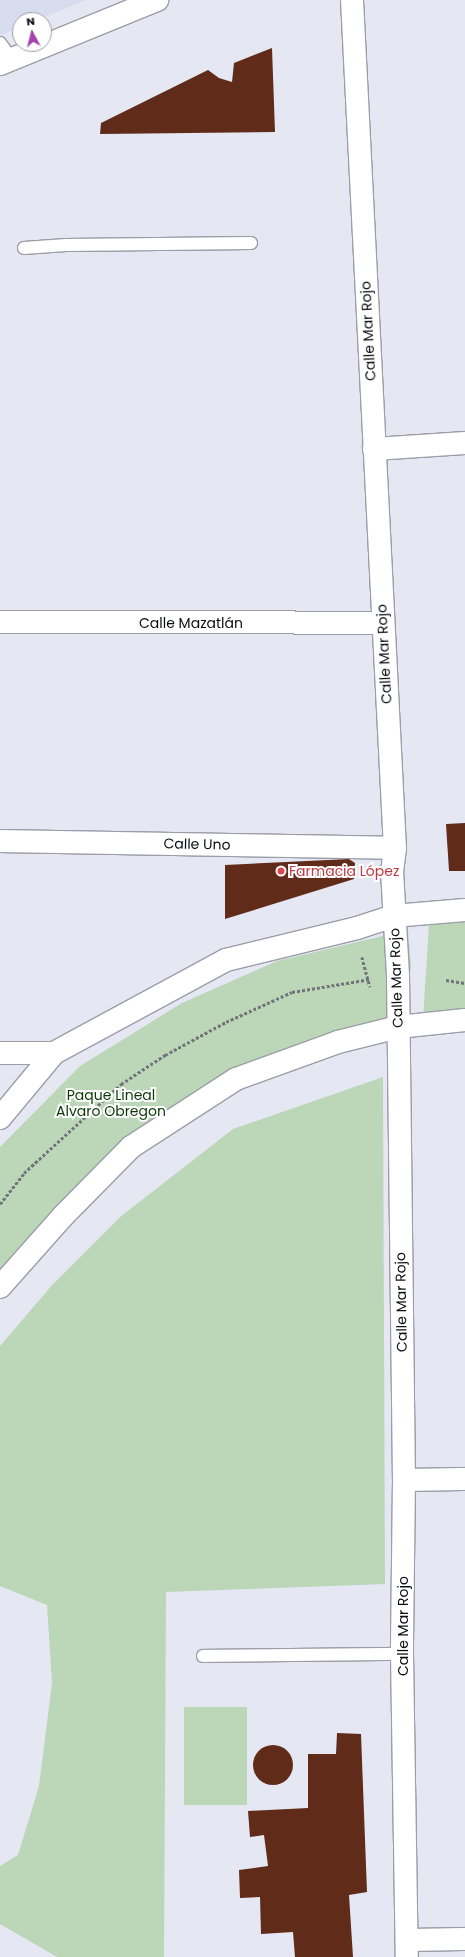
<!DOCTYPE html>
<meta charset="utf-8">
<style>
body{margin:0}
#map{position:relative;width:465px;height:1957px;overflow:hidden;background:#e5e7f3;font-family:Poppins,sans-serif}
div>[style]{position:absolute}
.built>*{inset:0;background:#d7dcee}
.green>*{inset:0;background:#bbd7b8;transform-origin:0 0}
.building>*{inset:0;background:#602b18}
.round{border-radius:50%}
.path>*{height:2.5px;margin-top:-1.25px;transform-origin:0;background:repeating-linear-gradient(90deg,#72737b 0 3px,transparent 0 5px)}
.roads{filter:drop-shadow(1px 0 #9b9ea8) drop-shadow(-1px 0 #9b9ea8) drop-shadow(0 1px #9b9ea8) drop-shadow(0 -1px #9b9ea8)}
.service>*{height:12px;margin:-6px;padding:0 6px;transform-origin:6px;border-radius:6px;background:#fff}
.minor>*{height:22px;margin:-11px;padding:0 11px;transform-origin:11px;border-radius:11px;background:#fff}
.secondary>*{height:22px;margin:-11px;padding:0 11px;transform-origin:11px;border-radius:11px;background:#fff}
.dots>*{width:11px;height:11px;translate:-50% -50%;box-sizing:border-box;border:2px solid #fff;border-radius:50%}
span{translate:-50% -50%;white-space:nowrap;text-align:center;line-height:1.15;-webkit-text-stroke:4px #fff;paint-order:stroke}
.street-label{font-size:14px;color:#0c0d11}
.health-label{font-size:14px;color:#be3a42}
.left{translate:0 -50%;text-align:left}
.park-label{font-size:14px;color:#0a3807}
.north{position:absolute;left:12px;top:12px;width:40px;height:40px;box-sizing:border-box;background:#fff;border:1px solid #9e9ea0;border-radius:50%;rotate:353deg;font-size:11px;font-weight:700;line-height:16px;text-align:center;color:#0c0d11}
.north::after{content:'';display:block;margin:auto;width:14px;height:18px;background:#a445ad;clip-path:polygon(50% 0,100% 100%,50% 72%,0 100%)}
</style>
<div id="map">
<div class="built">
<div style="clip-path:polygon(0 0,86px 0,37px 20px,20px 20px,20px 27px,0 36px)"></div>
</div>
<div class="green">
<div style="clip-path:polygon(465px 922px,465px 1018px,423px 1019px,429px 924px)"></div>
<div style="clip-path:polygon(408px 930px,411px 965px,405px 1022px,338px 1037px,134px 1145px,0 1283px,0 1147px,80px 1066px,182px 1003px,277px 961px)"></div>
<div style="clip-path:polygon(383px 1077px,385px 1584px,166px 1592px,164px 1957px,57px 1957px,0 1924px,0 1866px,18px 1855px,39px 1786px,52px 1683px,47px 1605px,0 1586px,0 1346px,53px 1284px,120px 1217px,233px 1129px)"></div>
<div style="left:247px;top:1707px;width:98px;height:63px;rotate:90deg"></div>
</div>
<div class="building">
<div style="clip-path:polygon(272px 48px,275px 132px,100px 134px,101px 123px,208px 70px,219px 78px,232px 82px,234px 63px)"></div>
<div style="clip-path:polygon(465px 823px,465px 871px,449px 871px,446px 824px)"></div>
<div style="clip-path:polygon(349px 859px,355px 863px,354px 879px,225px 919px,225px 865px)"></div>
<div style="clip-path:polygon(337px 1733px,361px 1734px,367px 1892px,349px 1895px,353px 1957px,295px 1957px,293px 1932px,261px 1934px,260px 1897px,240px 1898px,239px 1870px,268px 1866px,264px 1835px,250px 1837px,248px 1811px,308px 1808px,308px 1754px,336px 1754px)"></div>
<div class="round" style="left:253px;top:1745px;width:40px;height:40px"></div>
</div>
<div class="path">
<div style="left:362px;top:957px;width:31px;rotate:75deg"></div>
<div style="left:446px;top:980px;width:19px;rotate:9deg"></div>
<div style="left:0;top:1204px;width:39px;rotate:-52deg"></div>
<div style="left:24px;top:1173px;width:132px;rotate:-42.5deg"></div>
<div style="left:121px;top:1084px;width:53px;rotate:-33.4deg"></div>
<div style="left:165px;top:1055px;width:69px;rotate:-28.4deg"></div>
<div style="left:226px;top:1022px;width:72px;rotate:-24.4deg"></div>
<div style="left:292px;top:992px;width:80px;rotate:-9.3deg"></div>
</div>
<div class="roads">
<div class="service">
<div style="left:0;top:43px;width:19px;rotate:55deg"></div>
<div style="left:24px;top:248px;width:42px;rotate:-4.1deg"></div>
<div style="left:66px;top:245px;width:185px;rotate:-0.6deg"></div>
<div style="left:203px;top:1656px;width:199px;rotate:-0.6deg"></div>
</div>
<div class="minor">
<div style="left:352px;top:0;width:849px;rotate:87.1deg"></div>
<div style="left:395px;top:848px;width:23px;rotate:97deg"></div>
<div style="left:392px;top:871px;width:105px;rotate:86.7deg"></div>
<div style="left:398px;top:976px;width:504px;rotate:89.32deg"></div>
<div style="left:404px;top:1480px;width:174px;rotate:90.7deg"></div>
<div style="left:402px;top:1654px;width:303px;rotate:89.1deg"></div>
<div style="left:374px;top:449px;width:91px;rotate:-3.8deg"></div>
<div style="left:0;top:622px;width:382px;rotate:0.1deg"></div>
<div style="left:0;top:841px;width:395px;rotate:1deg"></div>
<div style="left:0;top:1053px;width:54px"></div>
<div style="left:404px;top:1480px;width:61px;rotate:-0.9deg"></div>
<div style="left:407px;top:1940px;width:58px;rotate:-1deg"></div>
</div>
<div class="secondary">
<div style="left:0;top:64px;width:170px;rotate:-22.2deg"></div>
<div style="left:0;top:1118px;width:85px;rotate:-50.3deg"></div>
<div style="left:54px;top:1053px;width:196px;rotate:-28.4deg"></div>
<div style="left:226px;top:960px;width:135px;rotate:-13.7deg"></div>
<div style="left:357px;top:928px;width:38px;rotate:-18deg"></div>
<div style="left:393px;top:916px;width:72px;rotate:-4.8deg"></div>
<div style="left:0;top:1287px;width:95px;rotate:-48.4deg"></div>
<div style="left:63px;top:1216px;width:97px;rotate:-45.4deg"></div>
<div style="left:131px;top:1147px;width:125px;rotate:-32.9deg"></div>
<div style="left:236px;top:1079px;width:109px;rotate:-19.9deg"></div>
<div style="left:338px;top:1042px;width:62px;rotate:-14deg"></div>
<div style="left:398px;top:1027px;width:67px;rotate:-6deg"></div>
</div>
</div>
<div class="dots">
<div style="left:281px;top:871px;background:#e0444e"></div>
</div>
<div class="street-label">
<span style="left:368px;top:331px;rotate:-93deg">Calle Mar Rojo</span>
<span style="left:191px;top:623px">Calle Mazatlán</span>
<span style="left:384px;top:654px;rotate:-93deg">Calle Mar Rojo</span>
<span style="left:197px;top:844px;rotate:1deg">Calle Uno</span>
<span style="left:396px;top:978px;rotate:-92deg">Calle Mar Rojo</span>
<span style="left:401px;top:1302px;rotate:-91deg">Calle Mar Rojo</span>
<span style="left:403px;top:1626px;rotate:-90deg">Calle Mar Rojo</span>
</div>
<div class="health-label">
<span class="left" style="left:289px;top:871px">Farmacia López</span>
</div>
<div class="park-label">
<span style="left:111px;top:1103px">Paque Lineal<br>Alvaro Obregon</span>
</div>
<div class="north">N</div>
</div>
